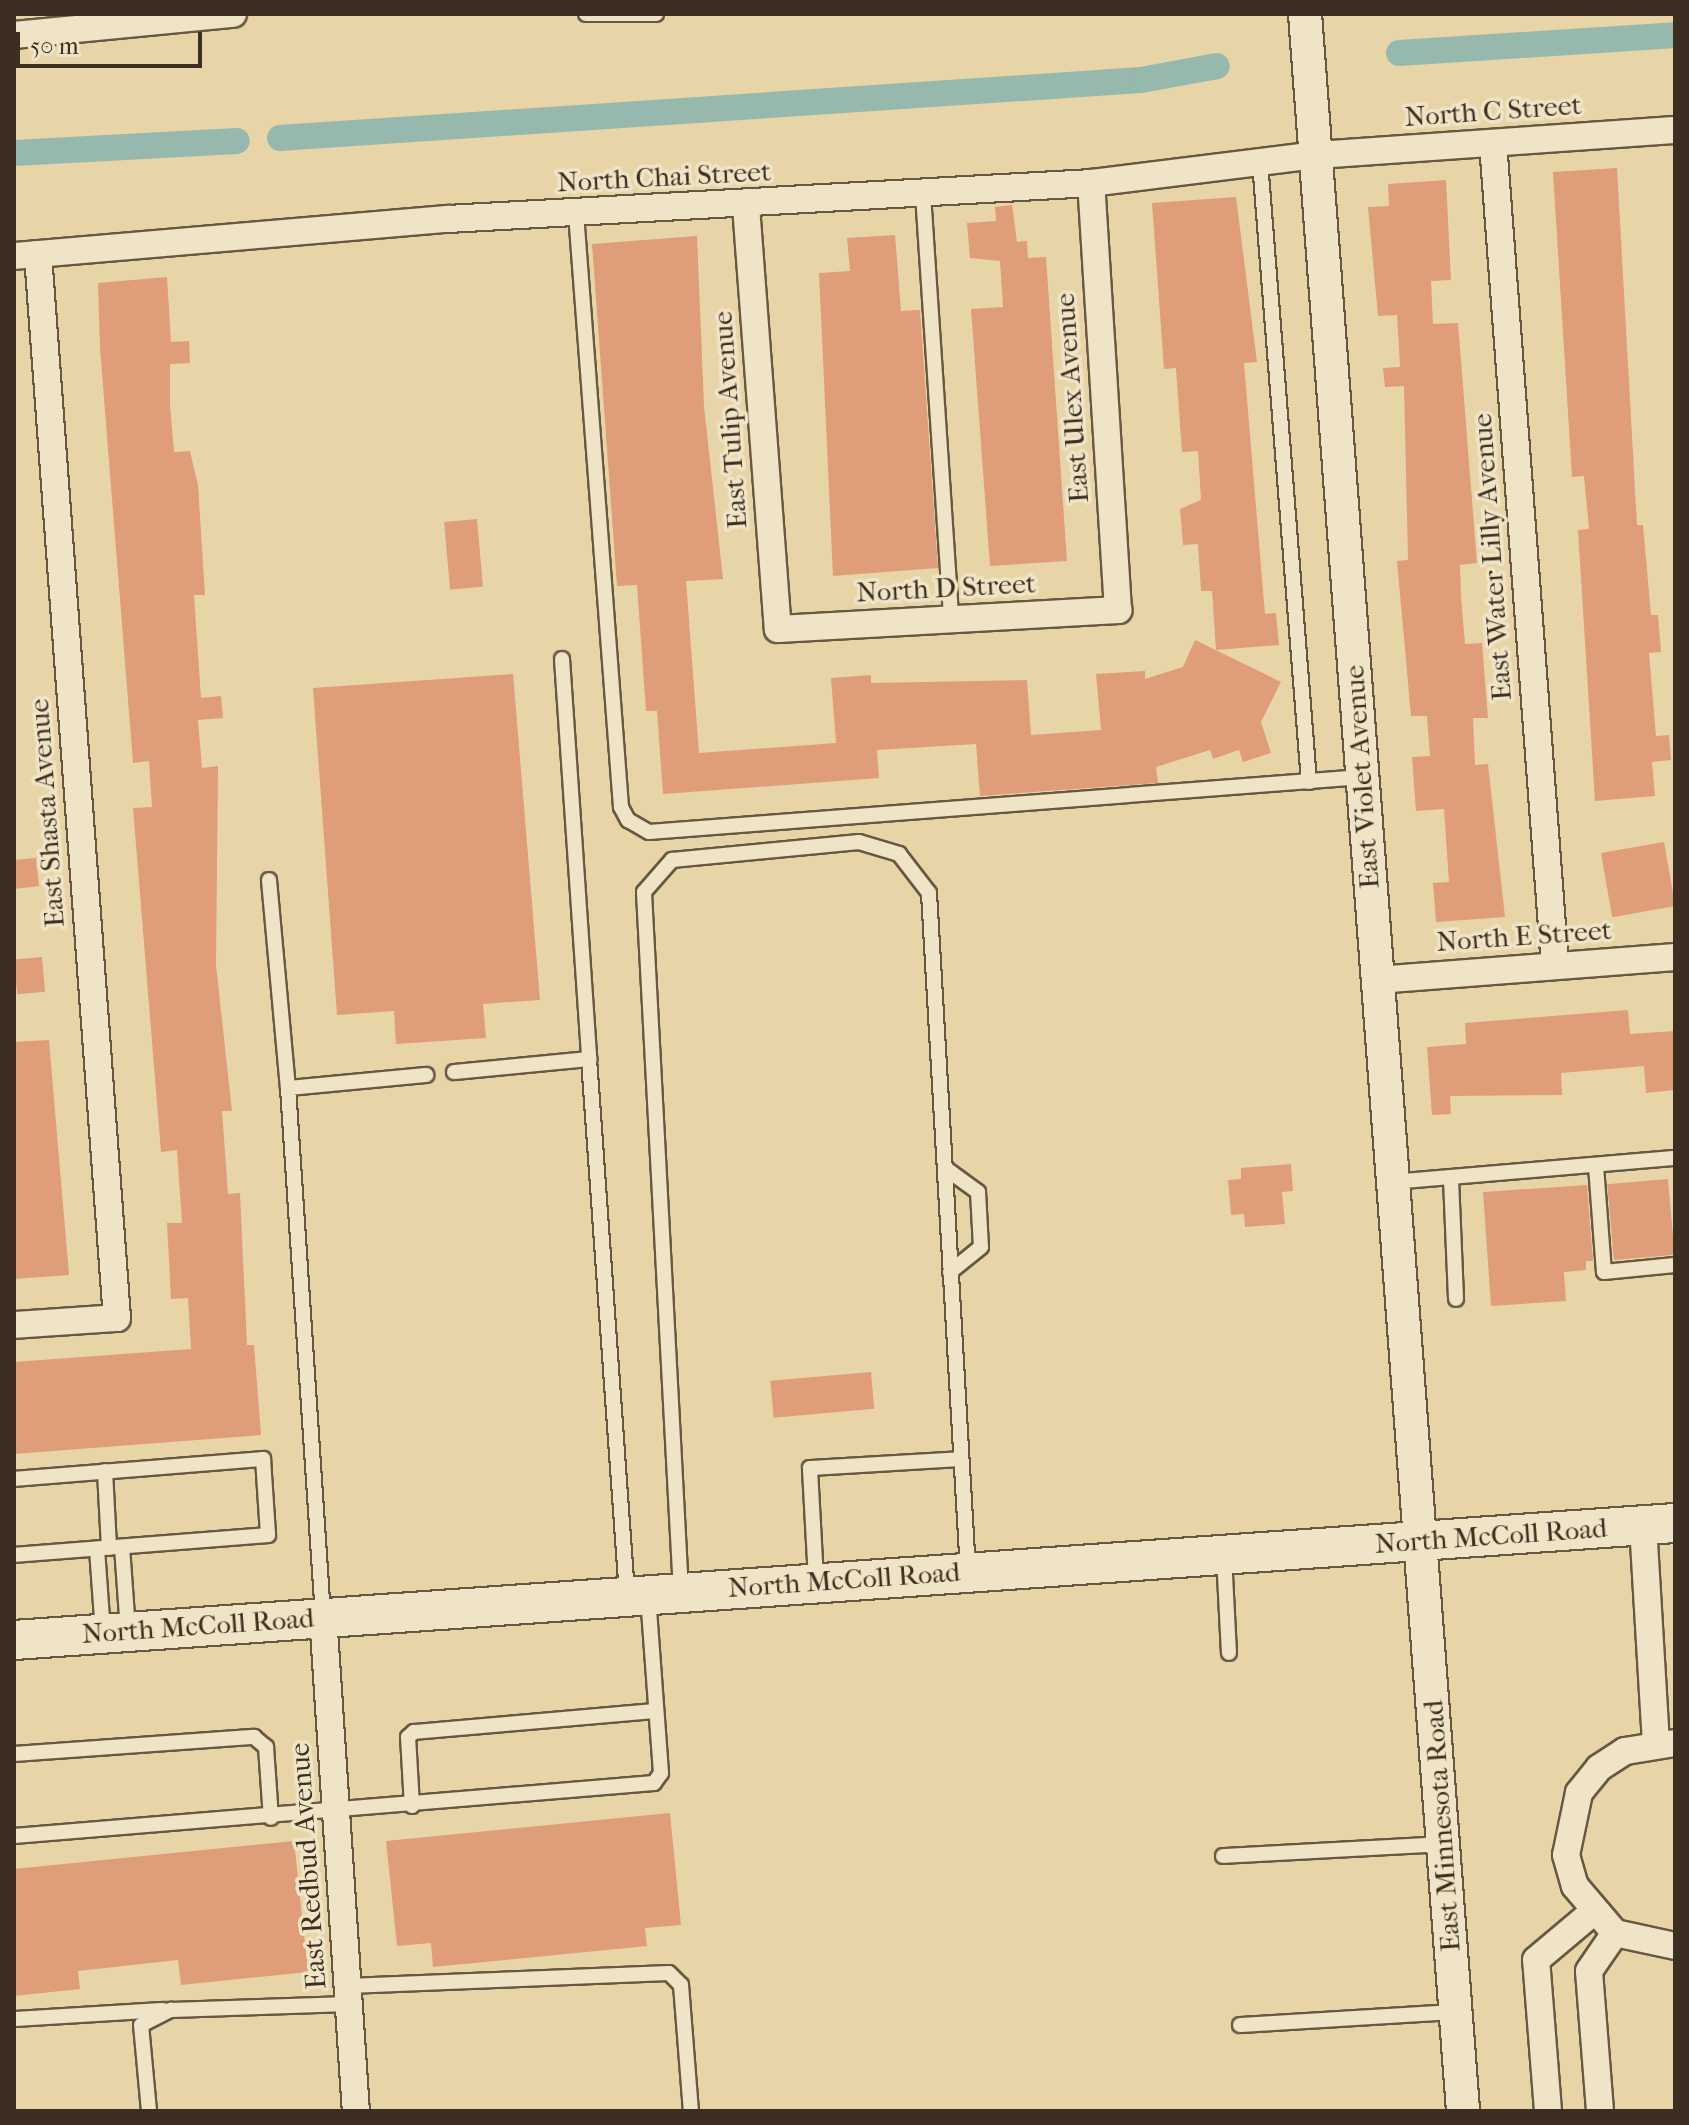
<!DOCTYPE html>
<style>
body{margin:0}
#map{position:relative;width:1689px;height:2125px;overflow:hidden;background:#e7d5a7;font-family:"IM FELL French Canon",serif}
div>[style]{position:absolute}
.canal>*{height:26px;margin:-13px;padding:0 13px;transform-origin:13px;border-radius:13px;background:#97b8ac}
.building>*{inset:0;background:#e09d79;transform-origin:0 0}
.roads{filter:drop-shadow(2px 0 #675842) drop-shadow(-2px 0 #675842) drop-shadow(0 2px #675842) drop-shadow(0 -2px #675842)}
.service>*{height:14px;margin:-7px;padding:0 7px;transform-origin:7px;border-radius:7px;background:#efe4c6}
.minor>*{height:26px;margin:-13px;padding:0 13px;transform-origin:13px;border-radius:13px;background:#efe4c6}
.tertiary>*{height:32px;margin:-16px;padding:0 16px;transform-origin:16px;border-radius:16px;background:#efe4c6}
.secondary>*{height:38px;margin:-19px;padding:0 19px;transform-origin:19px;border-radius:19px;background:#efe4c6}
span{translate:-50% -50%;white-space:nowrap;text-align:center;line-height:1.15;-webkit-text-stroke:7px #efe4c6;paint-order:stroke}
.street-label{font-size:28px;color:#3c2e20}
.frame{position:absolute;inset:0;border:16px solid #3c2e20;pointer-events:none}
.scale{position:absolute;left:16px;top:32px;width:186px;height:36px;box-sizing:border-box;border:4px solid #3c2e20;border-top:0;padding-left:10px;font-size:24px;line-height:28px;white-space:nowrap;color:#3c2e20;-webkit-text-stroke:6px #efe4c6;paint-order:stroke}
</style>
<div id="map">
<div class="canal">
<div style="left:1399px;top:53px;width:277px;rotate:-3.7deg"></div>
<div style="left:280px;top:138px;width:863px;rotate:-3.85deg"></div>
<div style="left:1141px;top:80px;width:77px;rotate:-10.4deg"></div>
<div style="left:14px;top:153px;width:223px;rotate:-3.1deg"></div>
</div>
<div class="building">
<div style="clip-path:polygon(1617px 168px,1637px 525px,1643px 525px,1651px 615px,1658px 615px,1661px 652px,1649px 653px,1656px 736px,1669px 735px,1671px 760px,1652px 762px,1655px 796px,1595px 801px,1578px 530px,1589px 529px,1584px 476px,1572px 477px,1553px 172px)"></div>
<div style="clip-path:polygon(1446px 180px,1451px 280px,1431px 281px,1433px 324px,1458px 323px,1477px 563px,1460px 565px,1461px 596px,1465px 644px,1482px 643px,1488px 718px,1473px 718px,1475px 765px,1488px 764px,1505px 917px,1436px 922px,1433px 883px,1449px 882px,1444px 809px,1416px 811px,1412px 757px,1430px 756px,1427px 716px,1411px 716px,1397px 561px,1408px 560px,1404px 386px,1385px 387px,1383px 368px,1400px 367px,1397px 315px,1378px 316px,1368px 207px,1389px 206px,1388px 184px)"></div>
<div style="clip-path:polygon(1236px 197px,1257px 362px,1244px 363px,1265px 614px,1276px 613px,1279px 645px,1216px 650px,1212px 591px,1201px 591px,1198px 544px,1183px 545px,1180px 509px,1201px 500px,1198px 451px,1182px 452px,1176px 368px,1164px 369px,1152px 203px)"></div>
<div style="clip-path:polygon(1012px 205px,1017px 242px,1027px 241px,1028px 258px,1046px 257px,1067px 561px,990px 566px,971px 309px,1003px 307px,1000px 261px,970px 258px,967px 223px,996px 221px,995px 207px)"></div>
<div style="clip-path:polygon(895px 235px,901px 311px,920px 310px,938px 568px,833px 576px,819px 273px,850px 271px,847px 238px)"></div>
<div style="clip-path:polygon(697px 236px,704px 406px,723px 579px,686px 581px,699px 753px,836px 743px,831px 678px,871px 675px,871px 683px,1027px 680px,1031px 735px,1101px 730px,1096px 674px,1145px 671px,1145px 679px,1183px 667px,1195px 640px,1281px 682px,1261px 722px,1271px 753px,1243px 762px,1239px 750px,1213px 759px,1210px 750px,1156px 767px,1158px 783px,980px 796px,976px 744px,877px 750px,879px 778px,663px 794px,657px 711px,646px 711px,637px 585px,617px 586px,592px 244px)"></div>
<div style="clip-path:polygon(167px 277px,171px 342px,189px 341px,190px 363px,170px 364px,170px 405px,174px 452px,190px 451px,198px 485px,205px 595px,194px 595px,201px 698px,221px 696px,223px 718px,198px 720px,202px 768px,218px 766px,216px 965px,232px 1111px,222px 1111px,228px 1194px,240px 1193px,247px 1345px,254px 1345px,261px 1435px,14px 1454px,14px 1362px,191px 1349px,188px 1298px,171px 1299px,167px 1223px,182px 1223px,177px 1150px,161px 1152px,133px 808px,152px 807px,149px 761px,133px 763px,100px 348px,98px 283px)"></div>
<div style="left:477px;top:519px;width:68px;height:33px;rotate:85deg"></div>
<div style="clip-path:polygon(513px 674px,540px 1000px,483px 1004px,486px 1038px,396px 1044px,394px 1011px,337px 1015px,313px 688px)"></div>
<div style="left:1664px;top:842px;width:65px;height:64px;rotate:80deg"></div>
<div style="clip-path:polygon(36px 858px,39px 886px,14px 889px,14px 860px)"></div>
<div style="left:42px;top:957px;width:35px;height:28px;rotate:85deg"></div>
<div style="clip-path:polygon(1628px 1010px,1630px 1034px,1675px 1031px,1675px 1090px,1646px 1093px,1644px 1066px,1561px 1073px,1562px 1095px,1450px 1096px,1451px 1114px,1432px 1115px,1427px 1047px,1466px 1044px,1465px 1023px)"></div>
<div style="clip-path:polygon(49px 1040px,69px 1275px,14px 1279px,14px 1042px)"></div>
<div style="clip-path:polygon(1291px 1164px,1293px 1191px,1282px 1192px,1285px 1224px,1245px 1227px,1244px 1214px,1231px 1215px,1228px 1180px,1241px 1179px,1241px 1168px)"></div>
<div style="left:1668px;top:1179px;width:76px;height:61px;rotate:85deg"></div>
<div style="clip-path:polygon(1587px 1185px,1593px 1261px,1586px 1261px,1586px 1270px,1564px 1272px,1566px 1301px,1491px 1306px,1483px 1192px)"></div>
<div style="left:871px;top:1372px;width:37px;height:101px;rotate:85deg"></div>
<div style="clip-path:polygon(670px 1813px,681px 1925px,645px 1928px,647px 1946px,433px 1967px,431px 1943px,397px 1946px,386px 1841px)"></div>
<div style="clip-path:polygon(294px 1841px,308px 1972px,181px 1985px,178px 1960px,78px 1971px,80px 1989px,14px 1996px,14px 1869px)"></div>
</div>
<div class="roads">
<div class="service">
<div style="left:586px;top:14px;width:70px"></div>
<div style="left:1260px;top:162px;width:622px;rotate:85.48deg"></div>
<div style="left:923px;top:194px;width:427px;rotate:86.2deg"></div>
<div style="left:576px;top:213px;width:596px;rotate:85.67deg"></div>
<div style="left:621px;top:807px;width:15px;rotate:62deg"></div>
<div style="left:628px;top:820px;width:24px;rotate:30deg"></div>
<div style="left:649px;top:832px;width:715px;rotate:-4.41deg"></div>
<div style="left:562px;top:659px;width:401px;rotate:86.1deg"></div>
<div style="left:269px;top:880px;width:209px;rotate:84.8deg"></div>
<div style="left:454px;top:1072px;width:136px;rotate:-5.5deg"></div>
<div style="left:589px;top:1059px;width:537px;rotate:85.94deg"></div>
<div style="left:1596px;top:1166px;width:106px;rotate:85.7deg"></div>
<div style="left:1604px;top:1272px;width:71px;rotate:-5.6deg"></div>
<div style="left:945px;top:1168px;width:41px;rotate:36deg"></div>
<div style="left:978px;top:1192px;width:55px;rotate:86.9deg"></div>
<div style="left:981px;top:1247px;width:40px;rotate:141deg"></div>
<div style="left:1451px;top:1179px;width:120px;rotate:87.6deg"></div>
<div style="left:1393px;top:1182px;width:283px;rotate:-4.9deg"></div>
<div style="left:105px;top:1471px;width:77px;rotate:87deg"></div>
<div style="left:14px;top:1479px;width:250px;rotate:-4.6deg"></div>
<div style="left:263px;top:1459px;width:76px;rotate:86.2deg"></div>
<div style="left:268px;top:1535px;width:255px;rotate:175.5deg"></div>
<div style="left:122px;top:1547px;width:84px;rotate:85.9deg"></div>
<div style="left:97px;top:1549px;width:83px;rotate:85.9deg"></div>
<div style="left:1224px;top:1555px;width:98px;rotate:87.1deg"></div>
<div style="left:816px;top:1580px;width:112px;rotate:-93.1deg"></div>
<div style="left:810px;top:1468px;width:151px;rotate:-3.4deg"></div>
<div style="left:681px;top:1592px;width:701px;rotate:-93.03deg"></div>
<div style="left:644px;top:892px;width:43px;rotate:-48.8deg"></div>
<div style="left:672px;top:860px;width:188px;rotate:-5.5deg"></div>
<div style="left:859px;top:842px;width:42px;rotate:16.7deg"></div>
<div style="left:899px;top:854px;width:49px;rotate:52.4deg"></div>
<div style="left:929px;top:893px;width:679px;rotate:86.71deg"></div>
<div style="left:323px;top:1616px;width:529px;rotate:-93.79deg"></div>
<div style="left:288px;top:1088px;width:139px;rotate:-5.4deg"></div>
<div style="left:14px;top:1754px;width:241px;rotate:-4.1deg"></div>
<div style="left:254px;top:1737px;width:16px;rotate:40deg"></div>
<div style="left:266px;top:1747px;width:71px;rotate:86deg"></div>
<div style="left:412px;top:1806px;width:69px;rotate:-93.3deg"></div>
<div style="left:408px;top:1737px;width:8px;rotate:-40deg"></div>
<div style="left:414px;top:1732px;width:243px;rotate:-5deg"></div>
<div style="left:14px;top:1836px;width:642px;rotate:-4.73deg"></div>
<div style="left:654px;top:1783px;width:12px;rotate:-55deg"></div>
<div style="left:661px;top:1773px;width:177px;rotate:-94.2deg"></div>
<div style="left:1223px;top:1856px;width:220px;rotate:-3.1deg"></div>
<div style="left:348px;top:1986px;width:321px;rotate:-2.3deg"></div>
<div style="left:669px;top:1973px;width:17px;rotate:45deg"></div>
<div style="left:681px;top:1985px;width:126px;rotate:85.5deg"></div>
<div style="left:14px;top:2019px;width:149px;rotate:-3.5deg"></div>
<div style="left:1240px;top:2025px;width:215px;rotate:-3.5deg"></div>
<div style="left:149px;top:2111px;width:86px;rotate:-95.3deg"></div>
<div style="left:141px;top:2025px;width:34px;rotate:-27deg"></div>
<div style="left:171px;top:2010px;width:178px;rotate:-1.9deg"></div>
</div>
<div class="minor">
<div style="left:14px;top:35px;width:220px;rotate:-5.5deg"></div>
<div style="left:1493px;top:143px;width:825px;rotate:85.69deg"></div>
<div style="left:746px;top:206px;width:424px;rotate:85.7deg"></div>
<div style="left:778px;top:629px;width:341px;rotate:-3.2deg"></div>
<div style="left:1118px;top:610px;width:428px;rotate:-93.6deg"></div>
<div style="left:14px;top:256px;width:436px;rotate:-4.9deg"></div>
<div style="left:448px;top:219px;width:644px;rotate:-3.2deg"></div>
<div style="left:1091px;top:183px;width:227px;rotate:-7.1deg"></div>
<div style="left:1316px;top:155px;width:360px;rotate:-4deg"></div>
<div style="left:1377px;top:980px;width:299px;rotate:-4.4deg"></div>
<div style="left:14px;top:1325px;width:103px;rotate:-3.9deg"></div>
<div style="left:117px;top:1318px;width:1067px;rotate:-94.25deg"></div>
<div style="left:1643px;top:1525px;width:217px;rotate:86.6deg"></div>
<div style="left:323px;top:1616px;width:496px;rotate:86.2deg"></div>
<div style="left:1675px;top:1743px;width:51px;rotate:170.9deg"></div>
<div style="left:1625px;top:1751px;width:31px;rotate:147deg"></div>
<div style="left:1599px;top:1768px;width:32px;rotate:129deg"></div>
<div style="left:1579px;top:1793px;width:63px;rotate:101.8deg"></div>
<div style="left:1566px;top:1855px;width:32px;rotate:74deg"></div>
<div style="left:1575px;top:1886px;width:62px;rotate:49.6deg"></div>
<div style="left:1615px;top:1933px;width:61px;rotate:12.2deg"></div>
<div style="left:1548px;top:2111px;width:151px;rotate:-94.5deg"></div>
<div style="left:1536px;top:1960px;width:73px;rotate:-40deg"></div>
<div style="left:1600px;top:2111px;width:140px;rotate:-94.5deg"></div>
<div style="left:1589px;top:1971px;width:46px;rotate:-55.6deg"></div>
</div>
<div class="tertiary">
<div style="left:1305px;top:14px;width:2103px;rotate:85.69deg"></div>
</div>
<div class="secondary">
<div style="left:14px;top:1640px;width:1665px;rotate:-4.03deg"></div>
</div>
</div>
<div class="street-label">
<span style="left:1493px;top:111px;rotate:-4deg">North C Street</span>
<span style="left:664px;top:177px;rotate:-3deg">North Chai Street</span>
<span style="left:1072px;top:398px;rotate:-94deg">East Ulex Avenue</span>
<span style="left:730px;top:420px;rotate:-94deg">East Tulip Avenue</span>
<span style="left:1492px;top:557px;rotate:-94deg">East Water Lilly Avenue</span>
<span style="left:946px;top:588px;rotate:-3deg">North D Street</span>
<span style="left:1362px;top:777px;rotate:-94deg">East Violet Avenue</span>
<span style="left:47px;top:813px;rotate:-94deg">East Shasta Avenue</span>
<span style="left:1524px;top:936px;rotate:-4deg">North E Street</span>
<span style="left:1491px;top:1536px;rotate:-4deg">North McColl Road</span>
<span style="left:844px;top:1580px;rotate:-4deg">North McColl Road</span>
<span style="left:198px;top:1626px;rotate:-4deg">North McColl Road</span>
<span style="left:1442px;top:1826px;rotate:-94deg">East Minnesota Road</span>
<span style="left:308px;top:1866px;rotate:-94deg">East Redbud Avenue</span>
</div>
<div class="frame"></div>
<div class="scale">50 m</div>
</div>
